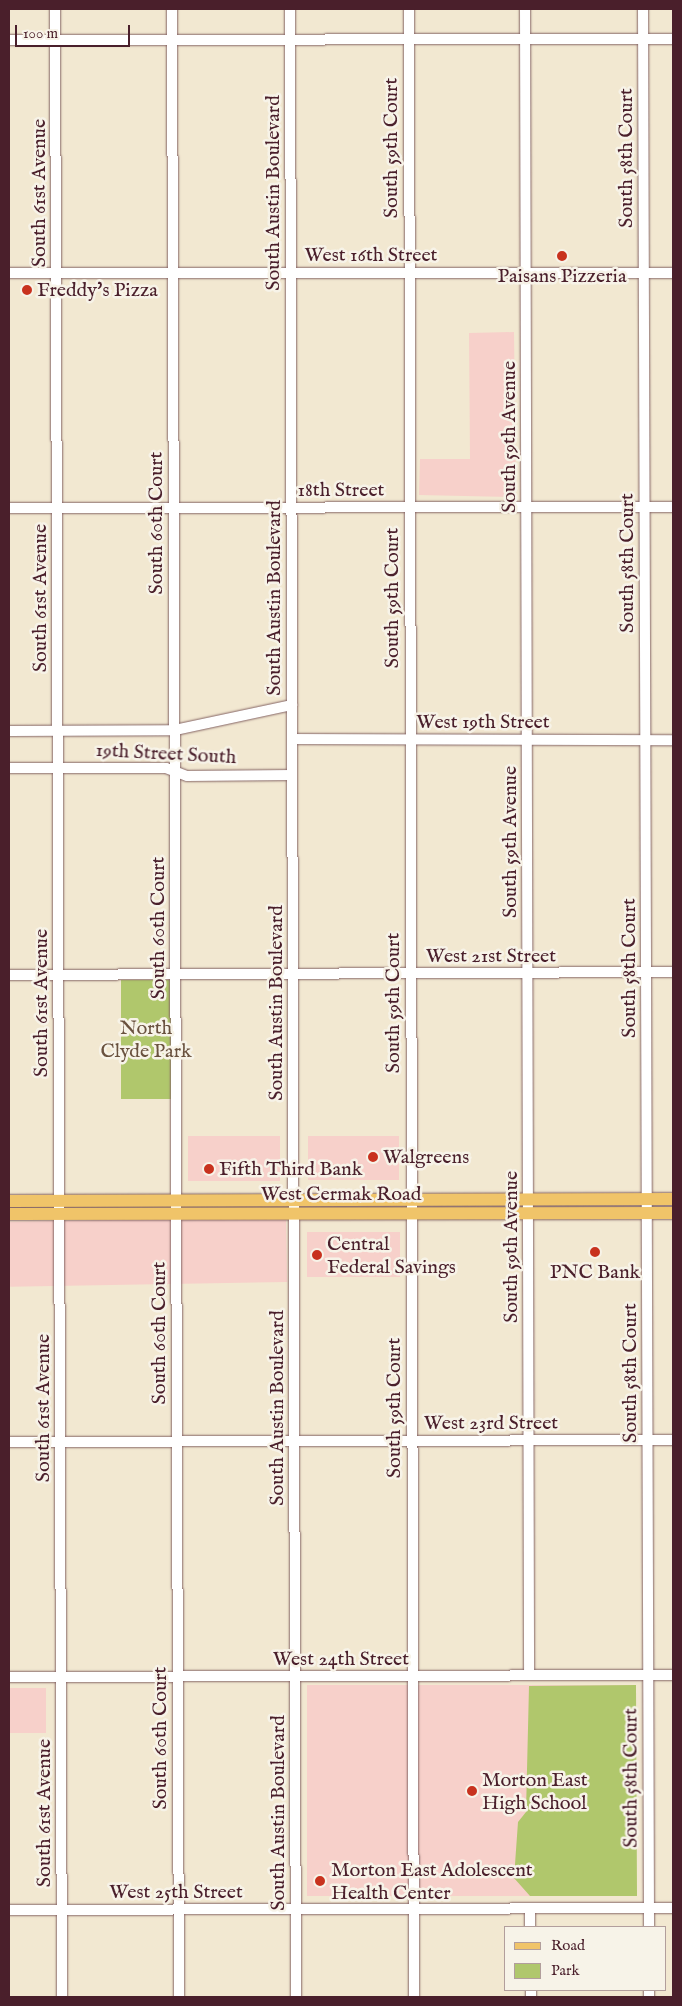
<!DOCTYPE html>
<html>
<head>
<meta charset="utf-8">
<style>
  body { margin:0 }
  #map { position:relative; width:682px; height:2006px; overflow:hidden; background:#f2e8d1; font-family:"IM FELL English",serif }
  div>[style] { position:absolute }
  .built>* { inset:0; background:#f7d0ca; transform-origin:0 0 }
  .green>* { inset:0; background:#b0c76c; transform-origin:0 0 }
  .roads { filter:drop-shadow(0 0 1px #856565) drop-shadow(0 0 1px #856565) }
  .minor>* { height:10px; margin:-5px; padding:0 5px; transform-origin:5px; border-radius:5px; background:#fff }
  .major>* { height:12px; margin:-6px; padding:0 6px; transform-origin:6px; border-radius:6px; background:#f0c469 }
  .dots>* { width:14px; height:14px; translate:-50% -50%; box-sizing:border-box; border:2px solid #f7f3e8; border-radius:50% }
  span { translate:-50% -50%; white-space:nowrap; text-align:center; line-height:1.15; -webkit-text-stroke:5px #f7f3e8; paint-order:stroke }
  .street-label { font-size:20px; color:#4a1f2b }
  .poi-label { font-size:20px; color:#4a1f2b }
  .left { translate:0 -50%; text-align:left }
  .park-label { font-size:20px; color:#69513e }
  .frame { position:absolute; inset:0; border:10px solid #4a1f2b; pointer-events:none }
  .legend { position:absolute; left:504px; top:1926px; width:162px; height:65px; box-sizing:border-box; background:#f7f3e8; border:1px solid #b29e9c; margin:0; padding:6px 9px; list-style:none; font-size:15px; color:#4a1f2b }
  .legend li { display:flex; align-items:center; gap:10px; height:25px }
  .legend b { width:25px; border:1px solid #b29e9c }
  .scale { position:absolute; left:15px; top:25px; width:115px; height:22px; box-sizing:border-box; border:2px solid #4a1f2b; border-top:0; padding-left:6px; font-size:15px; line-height:18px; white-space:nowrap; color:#4a1f2b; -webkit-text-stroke:4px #f7f3e8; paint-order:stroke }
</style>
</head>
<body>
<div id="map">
  <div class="built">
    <i style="clip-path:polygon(514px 332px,516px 497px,419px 495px,420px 459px,470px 459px,469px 333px)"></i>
    <i style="left:188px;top:1136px;width:92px;height:45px"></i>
    <i style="left:308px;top:1136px;width:91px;height:44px"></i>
    <i style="left:286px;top:1217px;width:65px;height:277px;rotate:89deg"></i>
    <i style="left:400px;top:1232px;width:45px;height:93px;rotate:90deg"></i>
    <i style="left:636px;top:1685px;width:211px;height:329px;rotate:90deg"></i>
    <i style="left:9px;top:1688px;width:37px;height:45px"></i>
  </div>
  <div class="green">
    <i style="left:121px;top:980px;width:50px;height:119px"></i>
    <i style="clip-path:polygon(636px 1685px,637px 1896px,530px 1896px,514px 1878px,518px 1822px,526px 1812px,529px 1686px)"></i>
  </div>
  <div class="roads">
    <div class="minor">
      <i style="left:55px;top:9px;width:1988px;rotate:89.8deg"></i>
      <i style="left:172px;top:9px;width:1988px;rotate:89.8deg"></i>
      <i style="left:290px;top:9px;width:1988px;rotate:89.83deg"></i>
      <i style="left:409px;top:9px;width:1988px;rotate:89.86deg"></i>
      <i style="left:525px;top:9px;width:1666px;rotate:89.86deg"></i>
      <i style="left:643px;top:9px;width:1918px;rotate:89.82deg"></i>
      <i style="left:9px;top:40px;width:664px;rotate:-0.09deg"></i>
      <i style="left:9px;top:273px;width:664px"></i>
      <i style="left:9px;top:508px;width:664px;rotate:-0.09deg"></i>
      <i style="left:9px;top:731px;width:166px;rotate:-0.3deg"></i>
      <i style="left:175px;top:730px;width:120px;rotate:-12.1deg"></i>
      <i style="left:292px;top:739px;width:381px;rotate:0.2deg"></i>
      <i style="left:9px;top:768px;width:157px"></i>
      <i style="left:166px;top:768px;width:22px;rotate:21deg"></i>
      <i style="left:187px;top:776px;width:105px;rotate:-0.5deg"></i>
      <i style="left:9px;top:975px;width:664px;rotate:-0.26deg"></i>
      <i style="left:9px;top:1442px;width:664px;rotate:-0.17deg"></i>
      <i style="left:9px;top:1677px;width:664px;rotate:-0.17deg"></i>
      <i style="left:530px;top:1908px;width:19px;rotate:90deg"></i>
      <i style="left:9px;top:1910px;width:664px;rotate:-0.17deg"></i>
      <i style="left:531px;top:1990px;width:7px;rotate:90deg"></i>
      <i style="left:649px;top:1990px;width:7px;rotate:90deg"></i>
    </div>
    <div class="major">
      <i style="left:9px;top:1201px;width:664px;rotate:-0.17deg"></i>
      <i style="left:9px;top:1214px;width:664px;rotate:-0.09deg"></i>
    </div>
  </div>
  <div class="dots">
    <i style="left:562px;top:256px;background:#c8321e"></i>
    <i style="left:27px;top:290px;background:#c8321e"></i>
    <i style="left:373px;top:1157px;background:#c8321e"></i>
    <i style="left:209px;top:1169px;background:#c8321e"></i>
    <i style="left:595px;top:1252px;background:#c8321e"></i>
    <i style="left:317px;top:1255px;background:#c8321e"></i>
    <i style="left:472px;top:1791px;background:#c8321e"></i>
    <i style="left:320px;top:1881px;background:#c8321e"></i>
  </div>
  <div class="street-label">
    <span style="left:391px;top:148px;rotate:-90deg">South 59th Court</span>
    <span style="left:626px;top:158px;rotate:-90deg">South 58th Court</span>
    <span style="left:39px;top:193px;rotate:-90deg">South 61st Avenue</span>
    <span style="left:273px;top:193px;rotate:-90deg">South Austin Boulevard</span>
    <span style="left:371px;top:255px">West 16th Street</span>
    <span style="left:509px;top:437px;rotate:-90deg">South 59th Avenue</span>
    <span style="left:341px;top:490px">18th Street</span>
    <span style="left:156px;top:523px;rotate:-90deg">South 60th Court</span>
    <span style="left:627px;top:563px;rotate:-90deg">South 58th Court</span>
    <span style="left:40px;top:598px;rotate:-90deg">South 61st Avenue</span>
    <span style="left:274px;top:598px;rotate:-90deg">South Austin Boulevard</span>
    <span style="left:392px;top:598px;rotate:-90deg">South 59th Court</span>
    <span style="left:483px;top:722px">West 19th Street</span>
    <span style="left:166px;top:754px;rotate:3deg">19th Street South</span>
    <span style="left:510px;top:842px;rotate:-90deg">South 59th Avenue</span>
    <span style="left:158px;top:928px;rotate:-90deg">South 60th Court</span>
    <span style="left:491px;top:956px">West 21st Street</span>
    <span style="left:629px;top:968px;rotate:-90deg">South 58th Court</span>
    <span style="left:41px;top:1003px;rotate:-90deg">South 61st Avenue</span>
    <span style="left:276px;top:1003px;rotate:-90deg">South Austin Boulevard</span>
    <span style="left:393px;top:1003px;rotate:-90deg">South 59th Court</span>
    <span style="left:341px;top:1194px">West Cermak Road</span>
    <span style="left:511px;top:1247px;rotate:-90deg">South 59th Avenue</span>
    <span style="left:159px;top:1333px;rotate:-90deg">South 60th Court</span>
    <span style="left:630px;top:1373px;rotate:-90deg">South 58th Court</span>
    <span style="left:43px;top:1408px;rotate:-90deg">South 61st Avenue</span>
    <span style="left:277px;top:1408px;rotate:-90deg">South Austin Boulevard</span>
    <span style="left:394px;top:1408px;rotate:-90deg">South 59th Court</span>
    <span style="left:491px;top:1423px">West 23rd Street</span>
    <span style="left:341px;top:1659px">West 24th Street</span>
    <span style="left:160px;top:1738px;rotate:-90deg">South 60th Court</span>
    <span style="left:631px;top:1778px;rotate:-90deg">South 58th Court</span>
    <span style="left:44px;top:1813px;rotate:-90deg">South 61st Avenue</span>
    <span style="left:278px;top:1813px;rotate:-90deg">South Austin Boulevard</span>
    <span style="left:176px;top:1892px">West 25th Street</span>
  </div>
  <div class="poi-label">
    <span style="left:562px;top:276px">Paisans Pizzeria</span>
    <span class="left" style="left:37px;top:290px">Freddy's Pizza</span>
    <span class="left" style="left:383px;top:1157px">Walgreens</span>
    <span class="left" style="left:219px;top:1169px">Fifth Third Bank</span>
    <span class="left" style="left:327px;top:1256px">Central<br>Federal Savings</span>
    <span style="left:595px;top:1272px">PNC Bank</span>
    <span class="left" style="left:482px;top:1792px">Morton East<br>High School</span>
    <span class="left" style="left:331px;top:1882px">Morton East Adolescent<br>Health Center</span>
  </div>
  <div class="park-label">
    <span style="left:146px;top:1040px">North<br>Clyde Park</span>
  </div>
  <div class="frame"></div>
  <ul class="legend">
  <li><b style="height:6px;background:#f0c469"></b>Road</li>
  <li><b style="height:14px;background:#b0c76c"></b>Park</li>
  </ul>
  <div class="scale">100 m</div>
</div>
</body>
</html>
